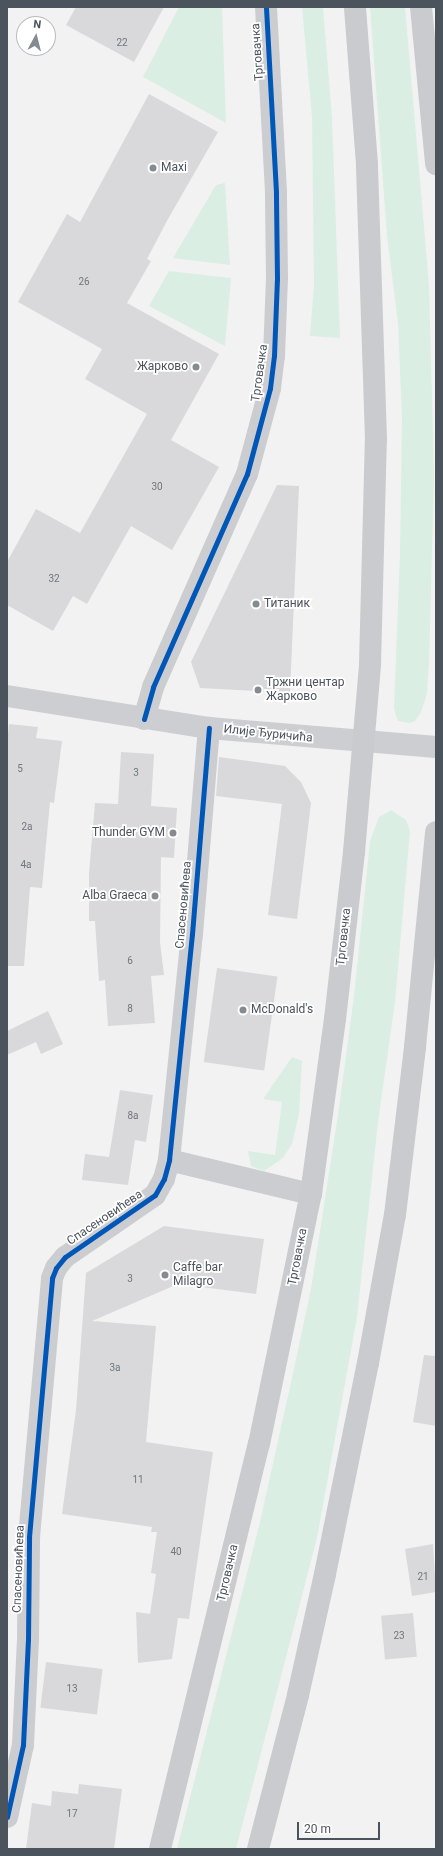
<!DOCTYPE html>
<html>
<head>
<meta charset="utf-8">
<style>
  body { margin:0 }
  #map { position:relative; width:443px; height:1856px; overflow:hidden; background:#f3f2f2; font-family:Roboto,sans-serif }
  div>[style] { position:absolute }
  .green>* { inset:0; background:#daeee4 }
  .building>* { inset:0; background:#d9d9db; transform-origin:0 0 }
  .street>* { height:22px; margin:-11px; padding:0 11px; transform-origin:11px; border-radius:11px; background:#cccdd0 }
  .secondary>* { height:22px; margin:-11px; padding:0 11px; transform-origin:11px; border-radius:11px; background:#cdced1 }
  .primary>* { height:22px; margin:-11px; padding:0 11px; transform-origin:11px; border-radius:11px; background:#c9cbce }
  .cycleway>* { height:5px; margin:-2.5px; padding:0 2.5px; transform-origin:2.5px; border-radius:2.5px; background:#0057b8 }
  .dots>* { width:11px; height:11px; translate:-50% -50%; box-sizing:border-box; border:2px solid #fff; border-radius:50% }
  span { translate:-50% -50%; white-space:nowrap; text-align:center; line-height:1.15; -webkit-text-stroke:3.5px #fff; paint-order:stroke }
  .number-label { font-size:10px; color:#70767e }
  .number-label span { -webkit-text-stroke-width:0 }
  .street-label { font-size:12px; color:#4b535d }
  .poi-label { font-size:12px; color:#4b535d }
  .left { translate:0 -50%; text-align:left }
  .right { translate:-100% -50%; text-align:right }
  .frame { position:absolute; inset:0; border:8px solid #4b535d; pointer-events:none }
  .north { position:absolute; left:16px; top:16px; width:40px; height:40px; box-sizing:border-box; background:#fff; border:1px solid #b7babe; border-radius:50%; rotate:7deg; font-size:11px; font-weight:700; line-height:16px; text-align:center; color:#4b535d }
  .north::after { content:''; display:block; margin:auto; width:14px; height:18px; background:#868b91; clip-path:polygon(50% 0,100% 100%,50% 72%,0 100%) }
  .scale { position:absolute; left:297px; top:1822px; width:83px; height:18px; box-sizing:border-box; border:2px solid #4b535d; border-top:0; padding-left:5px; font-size:12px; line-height:14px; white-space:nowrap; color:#4b535d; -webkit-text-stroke:3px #fff; paint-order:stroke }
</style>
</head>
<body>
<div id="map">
  <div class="green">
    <i style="clip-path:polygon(179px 7px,222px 7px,226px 123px,143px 77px)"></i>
    <i style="clip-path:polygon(302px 7px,323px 7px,332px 118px,340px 338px,310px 336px,314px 284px,312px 117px)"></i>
    <i style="clip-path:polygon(370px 7px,405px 7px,429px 285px,434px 475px,429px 663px,427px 694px,421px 712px,415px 721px,409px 723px,398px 721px,394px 709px,400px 553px,402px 417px,398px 323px,387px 236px)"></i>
    <i style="clip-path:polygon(225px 183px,230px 265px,173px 258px,216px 185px)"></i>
    <i style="clip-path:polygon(169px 271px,231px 278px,225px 346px,149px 306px)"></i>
    <i style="clip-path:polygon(391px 810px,406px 820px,410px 831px,395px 1002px,378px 1122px,357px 1317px,317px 1538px,236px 1849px,177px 1849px,260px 1522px,295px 1364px,311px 1289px,338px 1115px,354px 996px,370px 841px,379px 817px)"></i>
    <i style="clip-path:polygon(292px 1057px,302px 1061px,299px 1114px,292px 1144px,283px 1158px,264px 1171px,251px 1166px,248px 1151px,275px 1155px,282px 1102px,263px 1099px)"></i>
  </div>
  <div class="building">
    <i style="clip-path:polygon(76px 7px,164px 7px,134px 62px,66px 25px)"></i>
    <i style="clip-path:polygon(149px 94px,218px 132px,168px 219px,147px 259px,151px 261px,127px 303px,219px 354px,171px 440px,219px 467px,172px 550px,131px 526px,87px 604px,73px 596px,53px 631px,7px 605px,7px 562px,36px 509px,80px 533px,147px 414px,85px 379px,102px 349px,18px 302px,67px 214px,80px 222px)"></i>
    <i style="clip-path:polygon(277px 485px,299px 486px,290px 693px,200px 688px,191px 662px)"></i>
    <i style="clip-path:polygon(9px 724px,38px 727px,36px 738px,62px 741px,54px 803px,50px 802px,42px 888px,30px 887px,24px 966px,7px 966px,7px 743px)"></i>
    <i style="clip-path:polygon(121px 752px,154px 754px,151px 806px,177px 808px,174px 858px,161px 857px,160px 942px,164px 975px,151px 976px,155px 1023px,108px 1026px,105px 980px,99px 981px,95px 921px,89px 921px,89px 873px,95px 803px,118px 804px)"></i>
    <i style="clip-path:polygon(219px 757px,285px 766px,301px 782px,311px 803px,297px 919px,268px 915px,282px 804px,216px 796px)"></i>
    <i style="left:217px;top:968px;width:61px;height:95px;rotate:8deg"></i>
    <i style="clip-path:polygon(48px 1011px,63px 1044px,41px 1054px,36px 1042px,7px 1055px,7px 1031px)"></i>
    <i style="clip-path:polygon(120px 1090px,153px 1095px,146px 1142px,135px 1140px,128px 1185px,82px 1180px,85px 1154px,109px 1157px)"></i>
    <i style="clip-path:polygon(164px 1226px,264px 1239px,256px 1294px,178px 1284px,92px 1321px,156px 1326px,146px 1442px,213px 1452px,189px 1619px,178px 1618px,172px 1659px,138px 1663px,136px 1612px,150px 1614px,156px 1574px,151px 1573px,157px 1532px,151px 1532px,152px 1527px,62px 1514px,76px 1410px,86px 1273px)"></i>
    <i style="clip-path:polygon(424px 1355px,436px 1356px,436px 1426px,413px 1422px)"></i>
    <i style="clip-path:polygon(433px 1544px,436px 1592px,412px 1596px,405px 1549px)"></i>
    <i style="left:413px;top:1613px;width:44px;height:32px;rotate:85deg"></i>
    <i style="left:46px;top:1662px;width:57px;height:46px;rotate:7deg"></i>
    <i style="clip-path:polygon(79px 1784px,122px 1789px,114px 1849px,26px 1849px,32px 1803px,51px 1806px,52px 1791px,78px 1794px)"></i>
  </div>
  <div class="street">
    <i style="left:144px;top:719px;width:33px;rotate:-74deg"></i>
    <i style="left:153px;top:687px;width:233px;rotate:-66.2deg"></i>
    <i style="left:247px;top:474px;width:89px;rotate:-75deg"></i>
    <i style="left:270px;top:388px;width:32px;rotate:-83deg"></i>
    <i style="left:274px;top:356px;width:77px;rotate:-87.8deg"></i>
    <i style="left:277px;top:279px;width:87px;rotate:-90.7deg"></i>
    <i style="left:276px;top:192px;width:185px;rotate:-93.1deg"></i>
    <i style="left:169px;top:1160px;width:146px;rotate:13.5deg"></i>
    <i style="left:7px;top:1817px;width:74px;rotate:-77.5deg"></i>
    <i style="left:23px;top:1745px;width:105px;rotate:-87.3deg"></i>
    <i style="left:28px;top:1640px;width:103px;rotate:-89.4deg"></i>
    <i style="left:29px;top:1537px;width:260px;rotate:-84.9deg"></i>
    <i style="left:52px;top:1278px;width:11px;rotate:-68deg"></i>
    <i style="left:56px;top:1268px;width:14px;rotate:-51deg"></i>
    <i style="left:65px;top:1257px;width:109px;rotate:-34.6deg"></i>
    <i style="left:155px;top:1195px;width:18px;rotate:-61deg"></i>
    <i style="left:164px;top:1179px;width:20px;rotate:-75deg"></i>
    <i style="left:169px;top:1160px;width:227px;rotate:-84.2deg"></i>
    <i style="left:192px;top:934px;width:207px;rotate:-85.3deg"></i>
  </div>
  <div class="secondary">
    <i style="left:7px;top:696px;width:205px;rotate:9deg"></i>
    <i style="left:209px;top:728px;width:228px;rotate:4.8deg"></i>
  </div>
  <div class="primary">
    <i style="left:421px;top:7px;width:158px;rotate:84.5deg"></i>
    <i style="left:160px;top:1849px;width:417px;rotate:-76.3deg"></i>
    <i style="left:259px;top:1444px;width:255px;rotate:-78.3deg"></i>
    <i style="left:311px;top:1194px;width:177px;rotate:-82.2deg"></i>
    <i style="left:335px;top:1019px;width:168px;rotate:-83.5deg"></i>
    <i style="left:354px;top:852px;width:189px;rotate:-85.1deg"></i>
    <i style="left:370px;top:664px;width:225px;rotate:-88.5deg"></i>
    <i style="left:376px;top:439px;width:275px;rotate:-91.9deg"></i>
    <i style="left:367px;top:164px;width:157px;rotate:-94.4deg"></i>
    <i style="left:258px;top:1849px;width:159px;rotate:-75.4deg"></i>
    <i style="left:298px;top:1695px;width:124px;rotate:-77.4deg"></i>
    <i style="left:325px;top:1574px;width:215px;rotate:-78.5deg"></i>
    <i style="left:368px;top:1363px;width:150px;rotate:-79.7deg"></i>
    <i style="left:395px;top:1215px;width:169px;rotate:-83.2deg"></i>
    <i style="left:415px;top:1047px;width:216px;rotate:-84.4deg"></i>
  </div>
  <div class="cycleway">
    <i style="left:144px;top:719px;width:33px;rotate:-74deg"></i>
    <i style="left:153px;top:687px;width:233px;rotate:-66.2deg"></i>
    <i style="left:247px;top:474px;width:89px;rotate:-75deg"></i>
    <i style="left:270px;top:388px;width:32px;rotate:-83deg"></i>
    <i style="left:274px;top:356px;width:77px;rotate:-87.8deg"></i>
    <i style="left:277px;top:279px;width:87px;rotate:-90.7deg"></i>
    <i style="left:276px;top:192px;width:185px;rotate:-93.1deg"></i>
    <i style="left:7px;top:1817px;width:74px;rotate:-77.5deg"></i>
    <i style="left:23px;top:1745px;width:105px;rotate:-87.3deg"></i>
    <i style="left:28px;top:1640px;width:103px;rotate:-89.4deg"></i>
    <i style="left:29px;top:1537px;width:260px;rotate:-84.9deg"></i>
    <i style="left:52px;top:1278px;width:11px;rotate:-68deg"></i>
    <i style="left:56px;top:1268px;width:14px;rotate:-51deg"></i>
    <i style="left:65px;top:1257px;width:109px;rotate:-34.6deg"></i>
    <i style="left:155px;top:1195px;width:18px;rotate:-61deg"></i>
    <i style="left:164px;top:1179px;width:20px;rotate:-75deg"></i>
    <i style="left:169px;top:1160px;width:227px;rotate:-84.2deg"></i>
    <i style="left:192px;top:934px;width:207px;rotate:-85.3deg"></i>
  </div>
  <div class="dots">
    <i style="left:153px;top:168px;background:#868b91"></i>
    <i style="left:196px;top:367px;background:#868b91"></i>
    <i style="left:256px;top:604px;background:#868b91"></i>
    <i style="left:258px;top:690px;background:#868b91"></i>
    <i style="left:173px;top:833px;background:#868b91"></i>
    <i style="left:155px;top:896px;background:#868b91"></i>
    <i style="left:243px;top:1010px;background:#868b91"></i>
    <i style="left:165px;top:1275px;background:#868b91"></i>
  </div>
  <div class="number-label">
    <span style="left:122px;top:43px">22</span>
    <span style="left:84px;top:282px">26</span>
    <span style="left:157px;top:487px">30</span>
    <span style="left:54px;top:579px">32</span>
    <span style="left:20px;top:769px">5</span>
    <span style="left:136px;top:773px">3</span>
    <span style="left:27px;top:827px">2a</span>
    <span style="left:26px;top:865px">4a</span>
    <span style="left:130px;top:961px">6</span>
    <span style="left:130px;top:1009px">8</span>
    <span style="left:133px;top:1116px">8a</span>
    <span style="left:130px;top:1279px">3</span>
    <span style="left:115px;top:1368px">3a</span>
    <span style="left:138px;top:1480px">11</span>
    <span style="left:176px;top:1552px">40</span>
    <span style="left:423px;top:1577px">21</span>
    <span style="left:399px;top:1636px">23</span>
    <span style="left:72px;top:1689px">13</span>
    <span style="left:72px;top:1814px">17</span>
  </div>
  <div class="street-label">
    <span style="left:258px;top:52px;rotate:-94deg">Трговачка</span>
    <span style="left:260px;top:373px;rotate:-82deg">Трговачка</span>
    <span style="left:268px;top:734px;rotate:6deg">Илије Ђуричића</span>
    <span style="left:184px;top:905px;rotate:-85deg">Спасеновићева</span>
    <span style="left:344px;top:937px;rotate:-84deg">Трговачка</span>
    <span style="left:105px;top:1218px;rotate:-34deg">Спасеновићева</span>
    <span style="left:298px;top:1257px;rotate:-79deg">Трговачка</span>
    <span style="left:19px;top:1569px;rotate:-88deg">Спасеновићева</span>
    <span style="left:228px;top:1573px;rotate:-77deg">Трговачка</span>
  </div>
  <div class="poi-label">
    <span class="left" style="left:161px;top:168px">Maxi</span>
    <span class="right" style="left:188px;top:367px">Жарково</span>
    <span class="left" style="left:264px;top:604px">Титаник</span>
    <span class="left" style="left:266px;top:690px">Тржни центар<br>Жарково</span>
    <span class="right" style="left:165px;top:833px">Thunder GYM</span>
    <span class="right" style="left:147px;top:896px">Alba Graeca</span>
    <span class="left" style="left:251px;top:1010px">McDonald's</span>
    <span class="left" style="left:173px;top:1275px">Caffe bar<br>Milagro</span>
  </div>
  <div class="frame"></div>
  <div class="north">N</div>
  <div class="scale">20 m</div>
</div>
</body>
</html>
